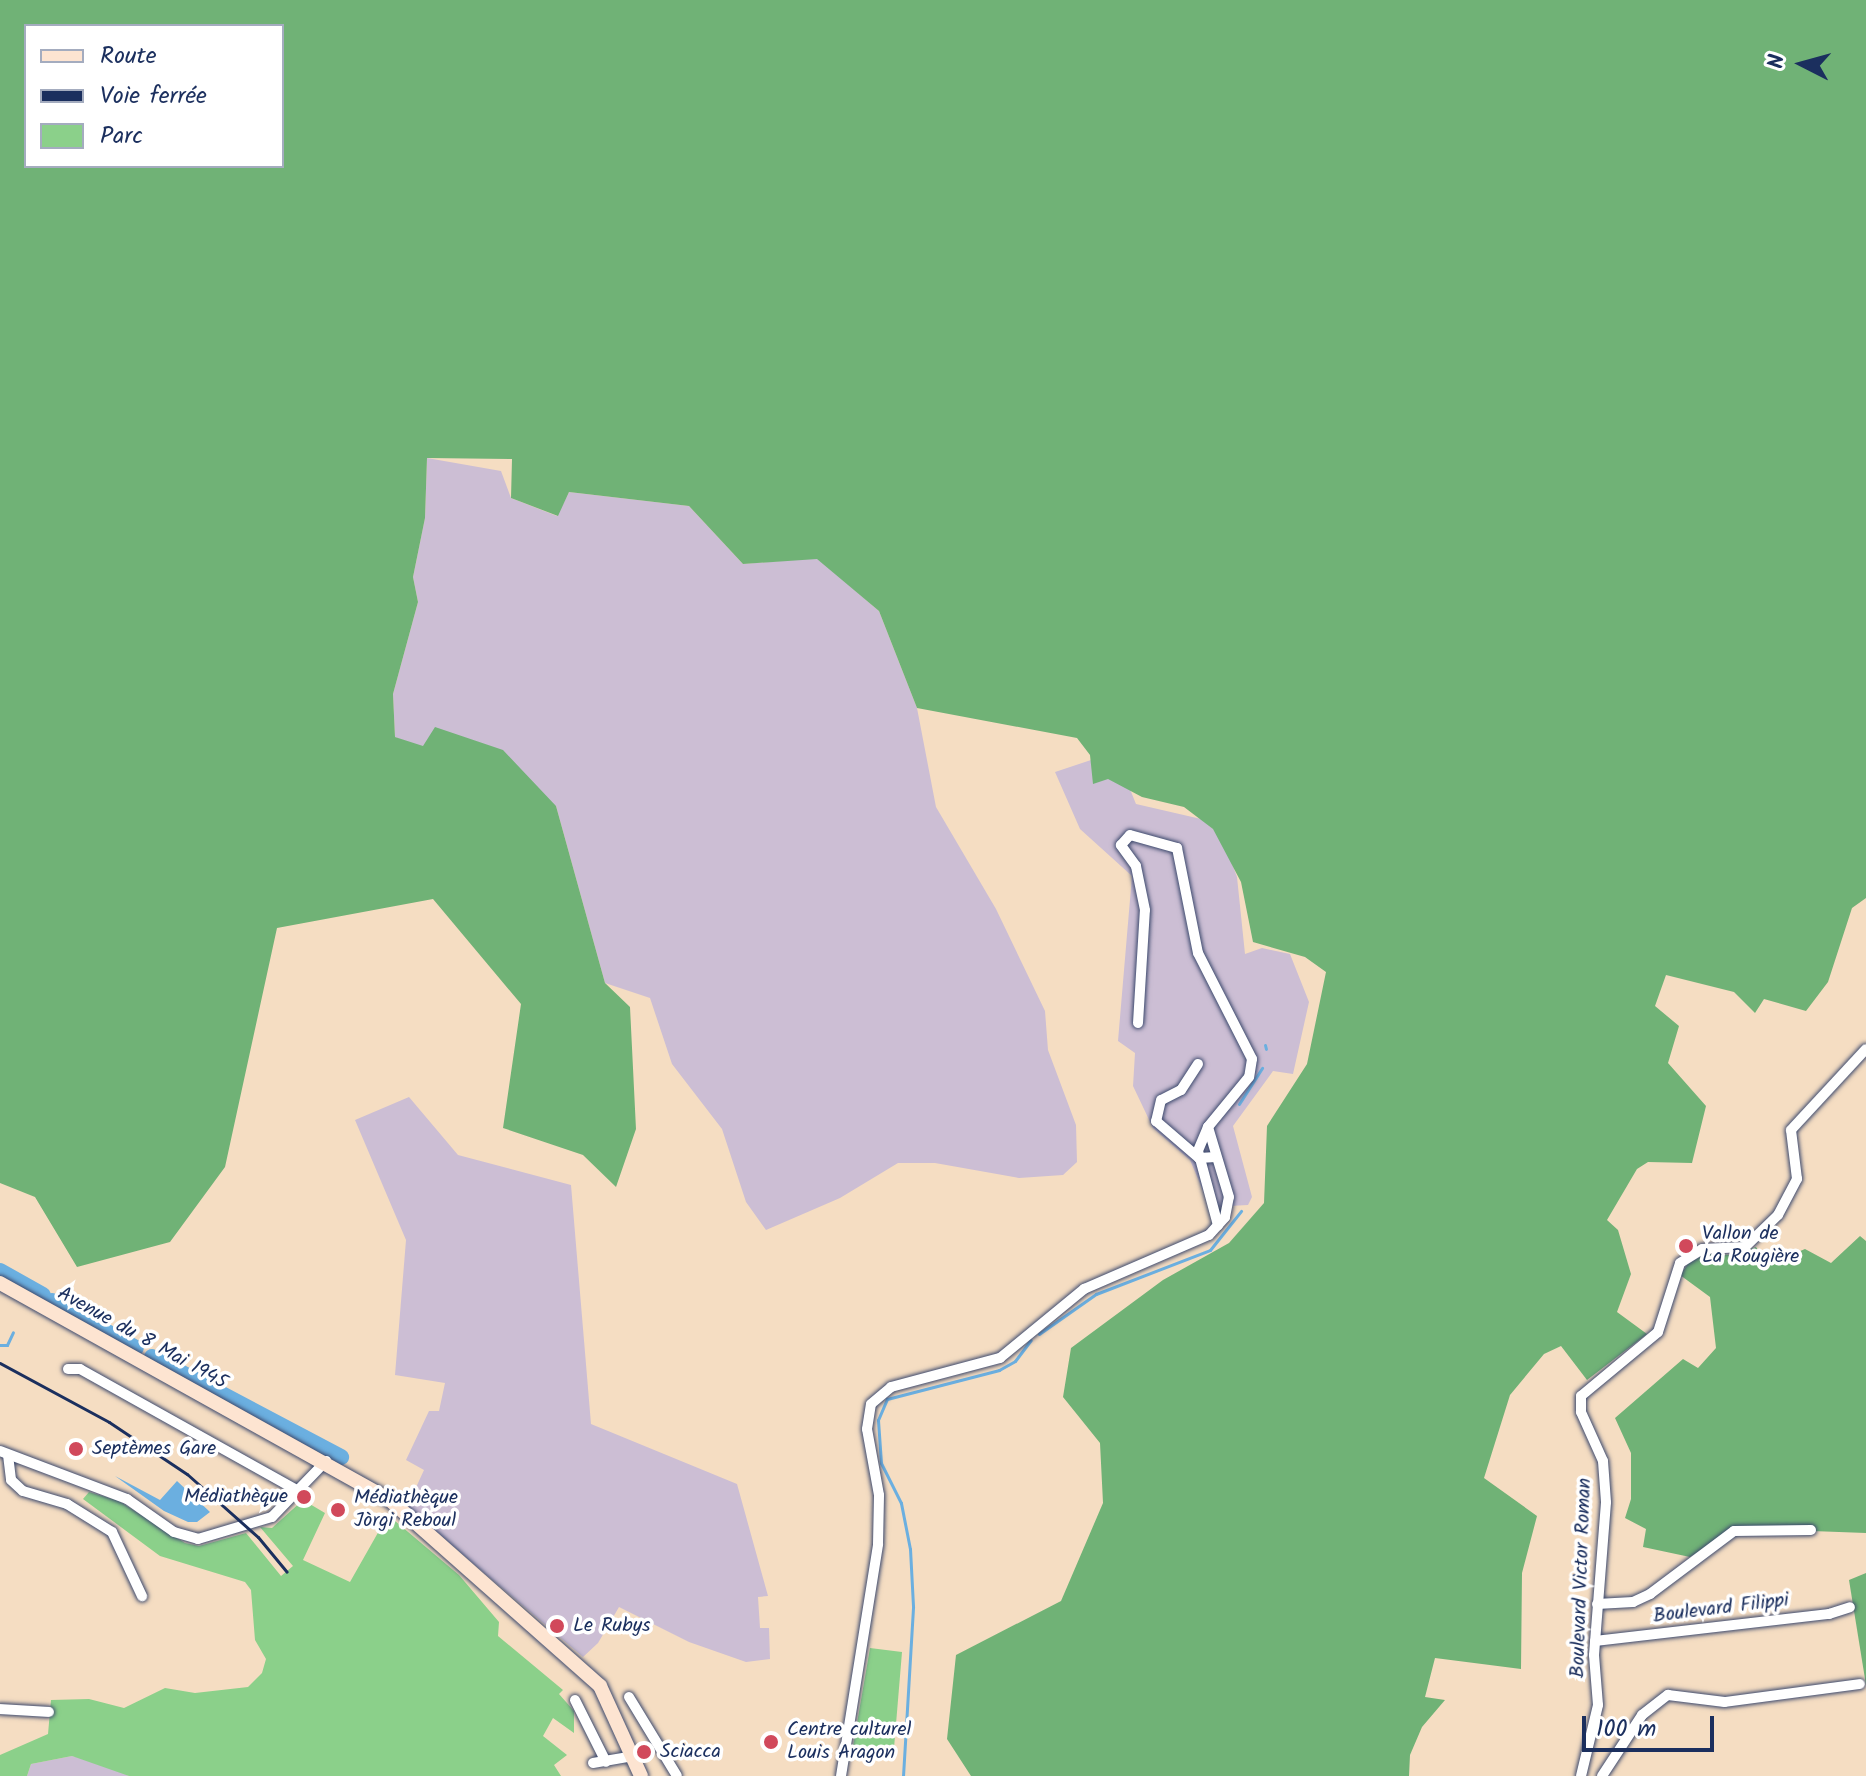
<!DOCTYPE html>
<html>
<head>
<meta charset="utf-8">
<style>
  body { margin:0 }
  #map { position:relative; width:1866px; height:1776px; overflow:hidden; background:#f5ddc2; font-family:Kalam,sans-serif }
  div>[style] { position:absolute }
  .industrial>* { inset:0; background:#ccbed4 }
  .green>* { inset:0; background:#8bd08a }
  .forest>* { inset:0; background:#70b276 }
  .water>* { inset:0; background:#6bafe0 }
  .stream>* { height:3px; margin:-1.5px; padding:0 1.5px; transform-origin:1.5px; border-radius:1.5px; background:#6bafe0 }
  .river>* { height:16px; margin:-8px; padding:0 8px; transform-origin:8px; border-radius:8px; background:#6bafe0 }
  .roads { filter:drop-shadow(0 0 2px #3c496d) drop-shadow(0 0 2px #3c496d) }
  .minor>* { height:10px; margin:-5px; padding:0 5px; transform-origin:5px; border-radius:5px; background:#fff }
  .secondary>* { height:14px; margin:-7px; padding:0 7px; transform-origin:7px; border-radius:7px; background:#fde4d1 }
  .rail>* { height:3px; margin:-1.5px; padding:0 1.5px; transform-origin:1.5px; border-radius:1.5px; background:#1b2f5e }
  .dots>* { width:22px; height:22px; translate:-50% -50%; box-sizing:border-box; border:4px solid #fff; border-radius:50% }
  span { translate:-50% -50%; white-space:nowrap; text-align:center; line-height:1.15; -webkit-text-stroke:7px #fff; paint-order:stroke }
  .poi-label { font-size:20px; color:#1b2f5e }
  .left { translate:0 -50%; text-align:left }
  .right { translate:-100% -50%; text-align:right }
  .street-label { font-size:20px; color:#1b2f5e }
  .legend { position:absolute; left:24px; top:24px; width:260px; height:144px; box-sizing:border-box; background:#fff; border:2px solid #a4acbf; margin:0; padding:10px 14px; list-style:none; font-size:24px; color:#1b2f5e }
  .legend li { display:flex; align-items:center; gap:16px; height:40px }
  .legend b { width:40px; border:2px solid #a4acbf }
  .north { position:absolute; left:1762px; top:24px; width:80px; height:80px; -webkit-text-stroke:6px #fff; paint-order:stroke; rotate:276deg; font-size:22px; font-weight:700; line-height:32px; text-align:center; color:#1b2f5e }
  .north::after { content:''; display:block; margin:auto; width:28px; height:36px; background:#1b2f5e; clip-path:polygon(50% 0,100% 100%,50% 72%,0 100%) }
  .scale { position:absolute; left:1582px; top:1716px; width:132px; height:36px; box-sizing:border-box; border:4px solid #1b2f5e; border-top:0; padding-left:10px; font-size:24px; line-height:28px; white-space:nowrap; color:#1b2f5e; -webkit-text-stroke:6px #fff; paint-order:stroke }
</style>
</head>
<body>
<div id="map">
  <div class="industrial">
    <i style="clip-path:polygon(427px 458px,501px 471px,511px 498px,557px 516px,569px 492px,689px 506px,743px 564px,817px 558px,879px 611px,917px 708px,936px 807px,996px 909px,1045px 1011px,1048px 1050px,1076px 1125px,1077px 1162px,1063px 1175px,1019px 1178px,935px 1163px,898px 1163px,840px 1198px,766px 1230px,746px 1202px,722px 1129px,672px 1064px,650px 998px,605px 983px,556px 806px,395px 737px,393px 694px,418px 602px,413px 577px,425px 518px)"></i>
    <i style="clip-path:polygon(1115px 752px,1136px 804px,1201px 819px,1222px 836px,1237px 877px,1245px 954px,1262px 948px,1290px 954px,1309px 1002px,1293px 1074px,1273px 1071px,1233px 1126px,1252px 1197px,1248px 1205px,1210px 1207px,1190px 1160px,1153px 1128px,1133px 1086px,1135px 1053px,1118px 1041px,1132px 876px,1080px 829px,1055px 772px)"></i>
    <i style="clip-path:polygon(409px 1097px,458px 1155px,571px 1185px,591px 1424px,737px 1484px,768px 1596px,758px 1597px,760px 1628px,769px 1628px,770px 1659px,746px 1662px,689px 1642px,619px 1607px,598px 1643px,583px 1657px,407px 1507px,424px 1470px,406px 1460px,429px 1411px,439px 1411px,445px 1383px,395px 1375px,406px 1240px,355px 1120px)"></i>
    <i style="clip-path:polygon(72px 1756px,102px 1763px,129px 1776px,27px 1776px,31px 1764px)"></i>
  </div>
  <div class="green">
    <i style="clip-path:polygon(89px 1492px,119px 1501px,185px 1543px,199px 1546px,246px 1533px,281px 1576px,293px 1566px,260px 1527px,272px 1528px,303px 1500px,325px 1513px,303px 1560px,350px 1582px,388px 1515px,459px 1575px,499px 1622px,498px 1636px,563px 1690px,559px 1694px,574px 1711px,574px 1733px,553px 1718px,543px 1736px,567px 1755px,554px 1765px,561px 1776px,129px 1776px,72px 1756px,31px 1764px,27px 1776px,0 1776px,0 1755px,48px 1734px,51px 1700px,89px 1699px,124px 1708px,165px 1688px,195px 1693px,248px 1687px,262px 1673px,266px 1659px,255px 1640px,251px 1590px,245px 1582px,160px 1556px,83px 1499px)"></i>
    <i style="clip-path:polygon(870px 1648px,902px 1652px,893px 1760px,851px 1758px)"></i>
  </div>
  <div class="forest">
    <i style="clip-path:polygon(evenodd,0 0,1866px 0,1866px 898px,1852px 908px,1828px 982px,1806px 1011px,1764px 999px,1755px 1013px,1734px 992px,1666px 975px,1655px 1006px,1679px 1026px,1668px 1063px,1706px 1106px,1692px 1163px,1648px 1162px,1637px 1169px,1607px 1220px,1618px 1230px,1631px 1274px,1617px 1312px,1647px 1334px,1587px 1380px,1561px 1346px,1544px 1354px,1510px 1395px,1484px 1478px,1537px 1516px,1522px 1573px,1521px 1669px,1435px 1658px,1425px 1697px,1445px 1700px,1422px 1727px,1410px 1755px,1409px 1776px,971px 1776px,947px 1739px,956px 1655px,1061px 1601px,1103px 1503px,1100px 1443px,1063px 1397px,1071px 1348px,1163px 1280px,1229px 1243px,1264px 1203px,1267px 1126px,1307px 1064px,1326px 972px,1305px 957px,1253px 942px,1241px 882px,1213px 829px,1184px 807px,1142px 797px,1108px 779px,1093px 784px,1090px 755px,1077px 738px,917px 708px,879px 611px,817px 559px,743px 564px,689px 506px,569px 492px,558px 516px,511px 498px,512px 459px,427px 458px,425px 518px,413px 577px,418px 602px,393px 694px,395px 737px,423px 746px,435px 727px,503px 750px,556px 806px,605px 983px,630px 1007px,636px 1129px,616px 1187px,583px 1155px,503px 1128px,521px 1004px,433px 899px,277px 928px,225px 1167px,170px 1242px,77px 1267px,35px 1197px,0 1183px,0 0,282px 26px,282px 166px,26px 166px,26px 26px,282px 26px)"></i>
    <i style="clip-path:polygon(1860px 1236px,1866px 1241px,1866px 1533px,1735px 1528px,1690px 1557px,1643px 1547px,1646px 1529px,1625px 1518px,1631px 1499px,1631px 1453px,1615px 1418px,1683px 1359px,1698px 1368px,1716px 1348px,1710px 1297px,1680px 1275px,1688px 1264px,1705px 1254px,1735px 1255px,1756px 1247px,1767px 1265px,1805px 1249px,1831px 1263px)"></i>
    <i style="clip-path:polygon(1866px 1573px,1866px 1685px,1849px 1580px)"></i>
  </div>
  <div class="water">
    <i style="clip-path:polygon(115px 1476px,160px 1500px,177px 1481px,210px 1512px,197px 1522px,188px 1522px,164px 1511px)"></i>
  </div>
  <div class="stream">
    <i style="left:1265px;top:1045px;width:4px;rotate:76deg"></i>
    <i style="left:1239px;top:1104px;width:43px;rotate:-57.4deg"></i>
    <i style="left:1039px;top:1334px;width:70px;rotate:-35.1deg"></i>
    <i style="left:1096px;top:1294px;width:122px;rotate:-21.1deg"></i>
    <i style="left:1210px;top:1250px;width:50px;rotate:-51.5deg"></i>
    <i style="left:0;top:1345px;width:7px"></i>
    <i style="left:7px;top:1345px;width:14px;rotate:-65deg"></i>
    <i style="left:903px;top:1776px;width:170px;rotate:-86.6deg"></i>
    <i style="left:913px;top:1606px;width:57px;rotate:-93deg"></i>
    <i style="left:910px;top:1549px;width:47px;rotate:-101.1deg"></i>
    <i style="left:901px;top:1503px;width:45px;rotate:-116.6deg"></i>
    <i style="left:881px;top:1463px;width:43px;rotate:-94deg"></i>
    <i style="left:878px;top:1420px;width:23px;rotate:-67deg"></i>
    <i style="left:887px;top:1399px;width:116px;rotate:-14.5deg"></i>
    <i style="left:999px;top:1370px;width:18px;rotate:-29deg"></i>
    <i style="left:1015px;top:1361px;width:26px;rotate:-53deg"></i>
  </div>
  <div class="river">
    <i style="left:0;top:1271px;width:49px;rotate:29.2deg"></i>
    <i style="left:52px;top:1301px;width:51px;rotate:29.1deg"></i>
    <i style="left:100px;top:1328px;width:41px;rotate:29.1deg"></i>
    <i style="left:152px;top:1357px;width:214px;rotate:27.9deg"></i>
  </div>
  <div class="roads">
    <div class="minor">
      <i style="left:1138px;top:1023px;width:113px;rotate:-86.5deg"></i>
      <i style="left:1145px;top:910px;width:45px;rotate:-101.6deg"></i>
      <i style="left:1136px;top:866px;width:26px;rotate:-126deg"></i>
      <i style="left:1121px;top:845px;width:13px;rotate:-48deg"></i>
      <i style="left:1130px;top:835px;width:49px;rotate:15.5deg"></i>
      <i style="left:1177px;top:848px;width:107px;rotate:78.7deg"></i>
      <i style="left:1198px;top:953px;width:119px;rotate:63deg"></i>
      <i style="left:1252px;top:1059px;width:18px;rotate:99deg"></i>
      <i style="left:1249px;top:1077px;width:65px;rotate:129.4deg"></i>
      <i style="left:1208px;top:1127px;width:26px;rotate:113deg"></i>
      <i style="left:1198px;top:1151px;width:77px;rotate:74.9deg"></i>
      <i style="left:1198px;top:1064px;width:31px;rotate:123deg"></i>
      <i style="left:1181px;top:1090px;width:22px;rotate:153deg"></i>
      <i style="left:1161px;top:1100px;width:22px;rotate:103deg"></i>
      <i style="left:1156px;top:1121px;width:57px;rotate:40.7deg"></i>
      <i style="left:1199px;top:1158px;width:17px;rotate:-3deg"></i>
      <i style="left:68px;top:1369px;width:12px"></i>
      <i style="left:80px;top:1369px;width:252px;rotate:29.2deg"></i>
      <i style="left:0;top:1451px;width:136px;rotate:20.7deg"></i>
      <i style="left:127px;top:1499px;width:57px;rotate:35.1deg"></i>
      <i style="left:174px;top:1532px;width:25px;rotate:16deg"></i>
      <i style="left:198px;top:1539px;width:77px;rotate:-16.6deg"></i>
      <i style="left:272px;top:1517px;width:78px;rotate:-46deg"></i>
      <i style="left:8px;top:1455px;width:25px;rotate:83deg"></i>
      <i style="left:11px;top:1480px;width:16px;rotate:43deg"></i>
      <i style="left:23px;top:1491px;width:46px;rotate:16.5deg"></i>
      <i style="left:67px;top:1504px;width:53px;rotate:31.9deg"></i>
      <i style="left:112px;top:1532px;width:71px;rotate:64.9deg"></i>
      <i style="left:1597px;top:1604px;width:36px;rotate:-3deg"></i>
      <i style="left:1633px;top:1602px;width:19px;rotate:-25deg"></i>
      <i style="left:1650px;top:1594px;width:105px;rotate:-36.9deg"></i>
      <i style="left:1734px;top:1531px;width:77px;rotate:-0.7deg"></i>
      <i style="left:1595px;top:1641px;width:236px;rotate:-6.6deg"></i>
      <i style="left:1829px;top:1614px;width:22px;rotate:-18deg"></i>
      <i style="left:629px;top:1697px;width:92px;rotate:58.7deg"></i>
      <i style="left:575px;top:1700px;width:69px;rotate:63.4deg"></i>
      <i style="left:0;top:1709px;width:49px;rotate:3.5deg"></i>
      <i style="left:593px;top:1763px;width:42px;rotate:-9.7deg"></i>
      <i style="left:841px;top:1776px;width:235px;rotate:-80.9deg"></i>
      <i style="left:878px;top:1544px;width:49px;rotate:-88.8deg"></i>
      <i style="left:879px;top:1495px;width:67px;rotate:-100.3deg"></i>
      <i style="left:867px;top:1429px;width:25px;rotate:-81deg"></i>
      <i style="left:871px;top:1404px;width:26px;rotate:-40deg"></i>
      <i style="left:891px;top:1387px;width:113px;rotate:-14.9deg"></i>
      <i style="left:1000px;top:1358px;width:109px;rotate:-39.4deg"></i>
      <i style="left:1084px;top:1289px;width:136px;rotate:-23.4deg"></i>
      <i style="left:1209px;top:1235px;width:24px;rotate:-48deg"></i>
      <i style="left:1225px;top:1217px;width:20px;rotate:-79deg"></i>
      <i style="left:1229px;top:1197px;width:73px;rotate:-106.7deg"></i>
      <i style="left:1581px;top:1776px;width:73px;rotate:-76.5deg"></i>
      <i style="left:1598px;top:1705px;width:50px;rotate:-94.6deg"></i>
      <i style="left:1594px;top:1655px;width:153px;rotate:-85.5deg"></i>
      <i style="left:1606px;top:1502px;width:41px;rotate:-94.2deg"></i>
      <i style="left:1603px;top:1461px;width:54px;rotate:-114.2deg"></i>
      <i style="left:1581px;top:1412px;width:16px;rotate:-90deg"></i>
      <i style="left:1581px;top:1396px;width:100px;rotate:-39.7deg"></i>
      <i style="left:1658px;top:1332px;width:72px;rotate:-72.3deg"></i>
      <i style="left:1680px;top:1263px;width:26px;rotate:-32deg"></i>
      <i style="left:1702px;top:1249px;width:43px;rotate:-2.7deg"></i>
      <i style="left:1745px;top:1247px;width:46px;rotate:-44.1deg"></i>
      <i style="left:1778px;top:1215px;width:41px;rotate:-62.2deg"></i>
      <i style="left:1797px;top:1179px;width:49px;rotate:-97deg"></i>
      <i style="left:1791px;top:1130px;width:110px;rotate:-47.2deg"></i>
      <i style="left:1602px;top:1776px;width:73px;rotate:-56.7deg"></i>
      <i style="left:1642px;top:1715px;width:33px;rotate:-38deg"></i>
      <i style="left:1668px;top:1695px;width:57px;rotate:7deg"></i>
      <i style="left:1725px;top:1702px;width:136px;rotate:-7.6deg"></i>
    </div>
    <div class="secondary">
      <i style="left:0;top:1283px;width:448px;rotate:29.1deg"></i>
      <i style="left:391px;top:1501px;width:279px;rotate:41.5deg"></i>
      <i style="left:600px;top:1686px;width:99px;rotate:65.5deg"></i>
    </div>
  </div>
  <div class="rail">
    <i style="left:0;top:1363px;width:124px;rotate:28.4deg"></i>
    <i style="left:109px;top:1422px;width:94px;rotate:33.7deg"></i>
    <i style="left:187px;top:1474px;width:95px;rotate:41.6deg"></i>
    <i style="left:258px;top:1537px;width:45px;rotate:50.4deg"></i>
  </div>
  <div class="dots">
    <i style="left:1686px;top:1246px;background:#d1495b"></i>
    <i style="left:76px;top:1449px;background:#d1495b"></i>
    <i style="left:304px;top:1497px;background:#d1495b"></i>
    <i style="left:338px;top:1510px;background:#d1495b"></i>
    <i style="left:557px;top:1626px;background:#d1495b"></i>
    <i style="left:771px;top:1742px;background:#d1495b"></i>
    <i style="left:644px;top:1752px;background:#d1495b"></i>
  </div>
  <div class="poi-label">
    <span class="left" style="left:1702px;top:1246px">Vallon de<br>La Rougière</span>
    <span class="left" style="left:92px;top:1449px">Septèmes Gare</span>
    <span class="right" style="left:288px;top:1497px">Médiathèque</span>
    <span class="left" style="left:354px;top:1510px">Médiathèque<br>Jòrgi Reboul</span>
    <span class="left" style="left:573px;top:1626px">Le Rubys</span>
    <span class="left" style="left:787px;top:1742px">Centre culturel<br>Louis Aragon</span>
    <span class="left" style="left:660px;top:1752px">Sciacca</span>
  </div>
  <div class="street-label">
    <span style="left:142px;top:1339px;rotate:29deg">Avenue du 8 Mai 1945</span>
    <span style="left:1582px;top:1578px;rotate:-88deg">Boulevard Victor Roman</span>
    <span style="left:1721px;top:1609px;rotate:-7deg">Boulevard Filippi</span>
  </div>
  <ul class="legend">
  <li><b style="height:10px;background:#fde4d1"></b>Route</li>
  <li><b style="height:10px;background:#1b2f5e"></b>Voie ferrée</li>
  <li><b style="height:22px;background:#8bd08a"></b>Parc</li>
  </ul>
  <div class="north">N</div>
  <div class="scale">100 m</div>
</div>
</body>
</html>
